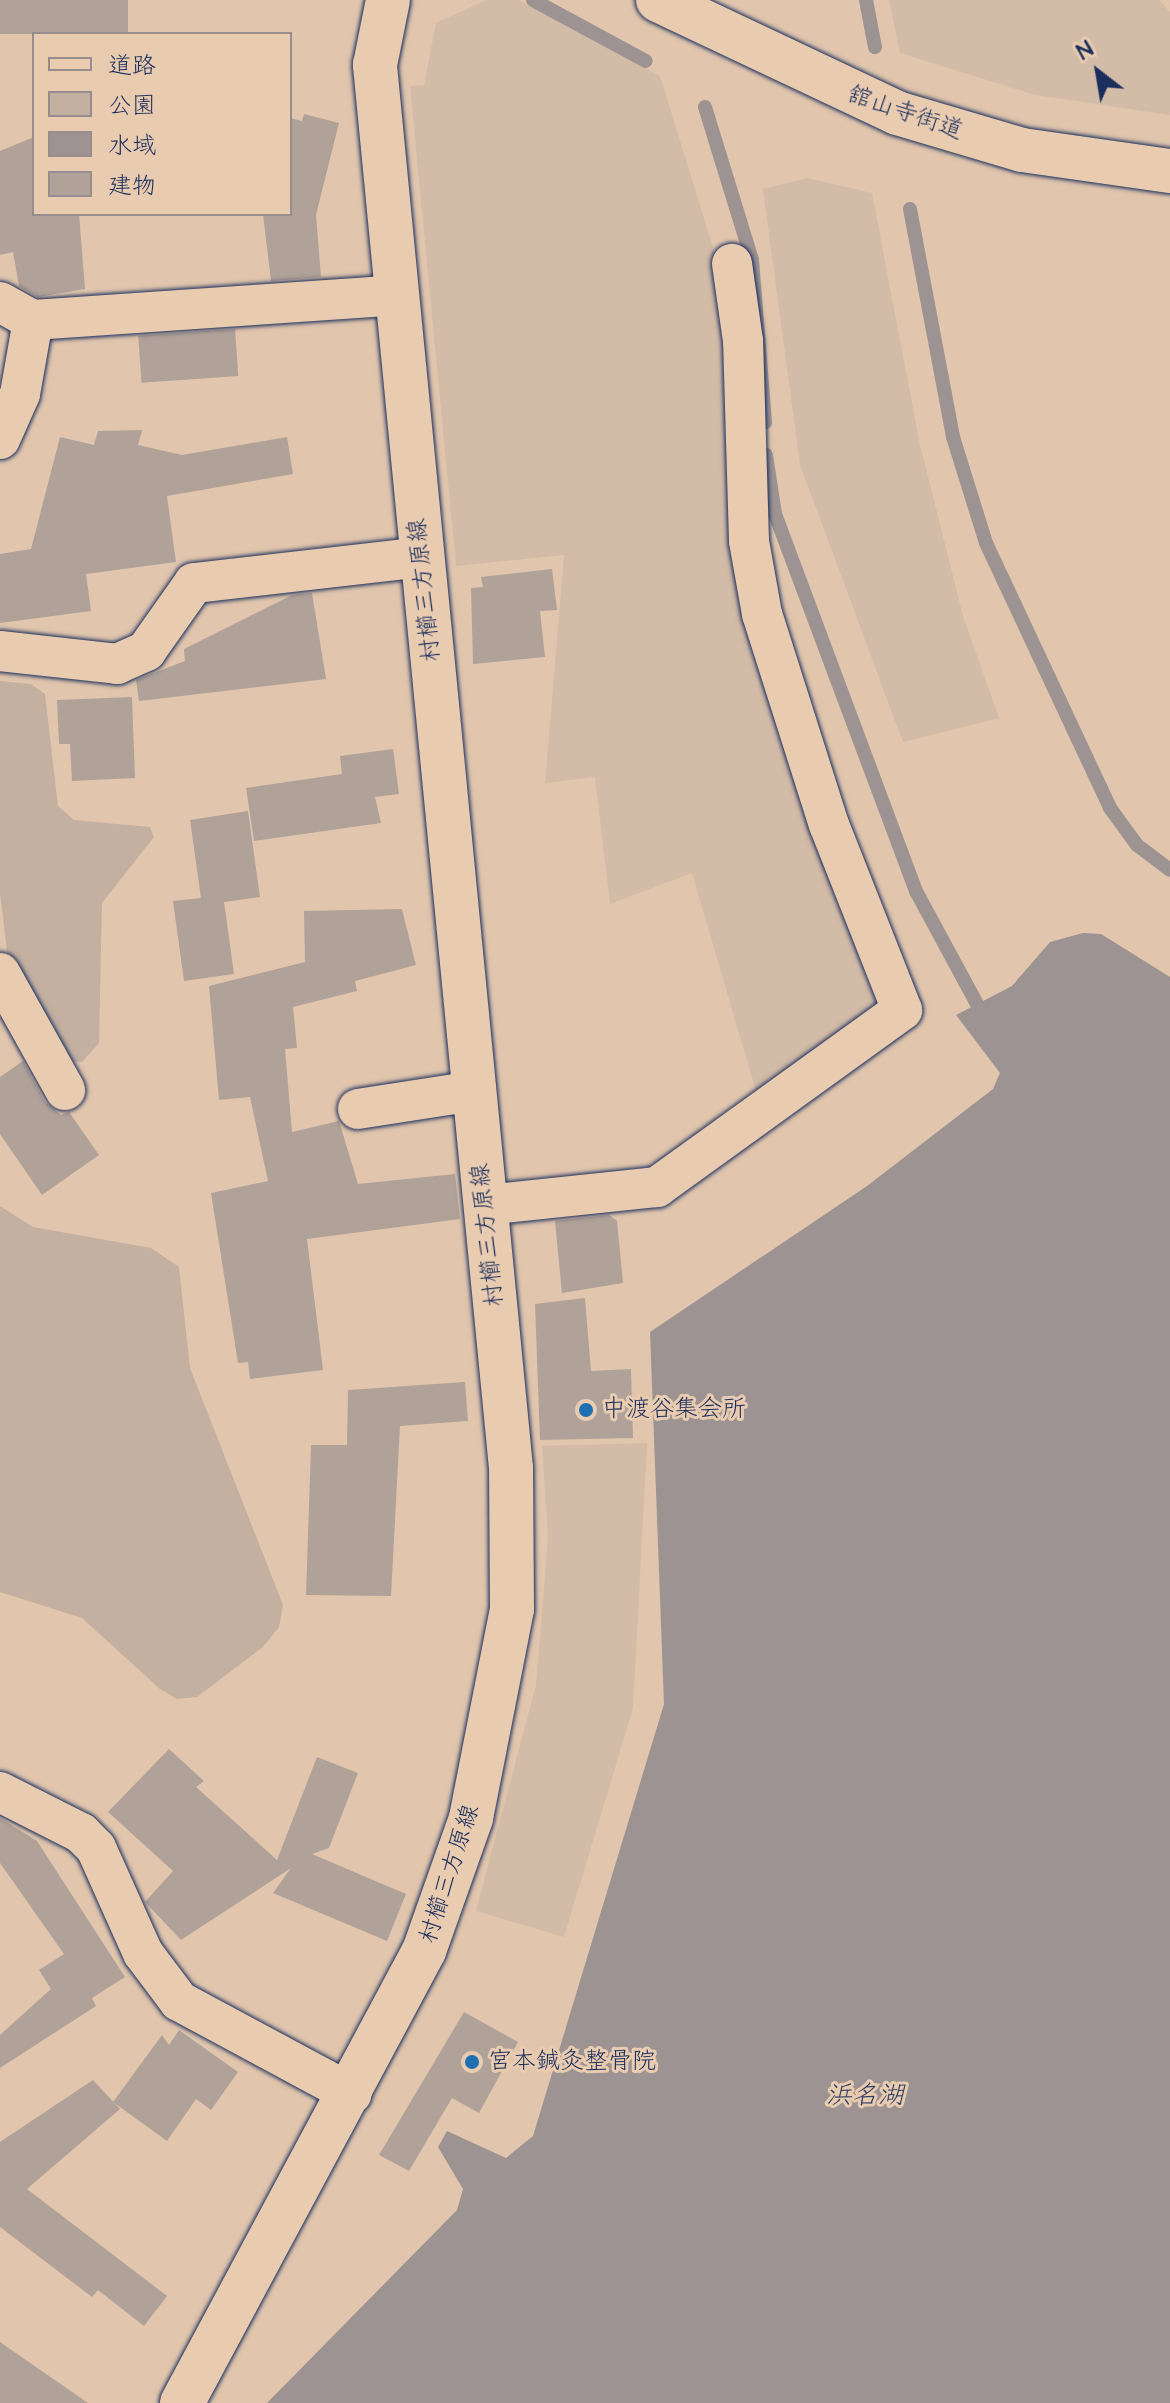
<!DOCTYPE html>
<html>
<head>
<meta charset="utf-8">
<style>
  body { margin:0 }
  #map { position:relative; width:1170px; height:2403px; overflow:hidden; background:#e1c6ad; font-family:"Architects Daughter","Klee One",sans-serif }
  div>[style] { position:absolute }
  .built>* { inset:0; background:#d2bba7 }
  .green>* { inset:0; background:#c3b0a1 }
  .water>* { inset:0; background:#9d9392 }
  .stream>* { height:14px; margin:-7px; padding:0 7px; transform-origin:7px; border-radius:7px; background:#9d9392 }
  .building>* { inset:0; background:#b0a199; transform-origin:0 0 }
  .roads { filter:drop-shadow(0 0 2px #1b2f5e) drop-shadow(0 0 2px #1b2f5e) }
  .street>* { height:40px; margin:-20px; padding:0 20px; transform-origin:20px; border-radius:20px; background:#e9ccb0 }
  .secondary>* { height:44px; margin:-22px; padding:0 22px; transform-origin:22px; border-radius:22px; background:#e9ccb0 }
  .primary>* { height:44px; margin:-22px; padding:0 22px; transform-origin:22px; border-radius:22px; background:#e9ccb0 }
  .dots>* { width:22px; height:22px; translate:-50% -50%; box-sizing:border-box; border:4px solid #e9ccb0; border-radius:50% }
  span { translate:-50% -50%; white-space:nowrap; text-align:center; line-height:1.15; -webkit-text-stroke:6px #e9ccb0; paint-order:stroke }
  .street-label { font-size:24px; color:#1b2f5e }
  .poi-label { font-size:24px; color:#1b2f5e }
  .left { translate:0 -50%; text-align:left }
  .water-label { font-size:26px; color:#2e3e66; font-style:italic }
  .legend { position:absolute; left:32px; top:32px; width:260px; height:184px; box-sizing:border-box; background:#e9ccb0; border:2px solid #978d8f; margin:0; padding:10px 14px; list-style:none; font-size:24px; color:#1b2f5e }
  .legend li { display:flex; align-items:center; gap:16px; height:40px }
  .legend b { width:40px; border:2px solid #978d8f }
  .north { position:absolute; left:1058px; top:32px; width:80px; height:80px; -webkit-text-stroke:6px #e9ccb0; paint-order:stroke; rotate:329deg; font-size:22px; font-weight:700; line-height:32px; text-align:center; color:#1b2f5e }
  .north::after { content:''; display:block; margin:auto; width:28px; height:36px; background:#1b2f5e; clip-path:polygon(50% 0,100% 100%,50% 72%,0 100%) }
</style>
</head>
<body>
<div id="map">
  <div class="built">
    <i style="clip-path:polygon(486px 0,519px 0,660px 76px,719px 267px,734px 504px,881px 993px,875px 1014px,758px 1098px,692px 873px,610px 904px,595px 777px,545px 783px,564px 555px,456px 566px,410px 86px,424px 85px,436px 23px)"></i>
    <i style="clip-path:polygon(889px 0,1159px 0,1170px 12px,1170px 115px,1035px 95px,900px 53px)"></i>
    <i style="clip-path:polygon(807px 178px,872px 193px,920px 445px,963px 616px,999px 718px,903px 742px,800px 465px,763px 189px)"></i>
    <i style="clip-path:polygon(647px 1443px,633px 1708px,564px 1937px,476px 1911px,536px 1685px,548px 1538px,542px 1446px)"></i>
  </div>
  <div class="green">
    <i style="clip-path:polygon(0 681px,31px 684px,45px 694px,58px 806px,74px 820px,150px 827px,154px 837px,102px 903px,99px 1043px,82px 1062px,68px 1061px,8px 959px,0 893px)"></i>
    <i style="clip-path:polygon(0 1206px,33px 1227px,151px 1248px,179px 1267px,190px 1368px,283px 1605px,279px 1627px,263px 1647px,197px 1697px,177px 1699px,160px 1689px,82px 1618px,0 1592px)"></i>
  </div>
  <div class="water">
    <i style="clip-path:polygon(1083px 933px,1101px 934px,1170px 977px,1170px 2403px,267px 2403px,457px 2210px,463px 2189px,438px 2147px,447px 2131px,506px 2158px,533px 2136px,664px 1704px,650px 1332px,867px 1186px,993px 1089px,1000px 1073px,956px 1015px,1012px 986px,1050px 942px)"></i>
  </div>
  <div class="stream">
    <i style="left:533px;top:0;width:128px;rotate:28.4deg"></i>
    <i style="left:866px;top:0;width:48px;rotate:79.2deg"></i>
    <i style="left:705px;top:107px;width:160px;rotate:72.9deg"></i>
    <i style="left:752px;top:260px;width:163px;rotate:85.4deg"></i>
    <i style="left:910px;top:209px;width:232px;rotate:79.3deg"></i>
    <i style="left:953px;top:437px;width:111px;rotate:72.7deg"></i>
    <i style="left:986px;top:543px;width:293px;rotate:64.9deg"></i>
    <i style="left:1110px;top:808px;width:46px;rotate:53.9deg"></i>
    <i style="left:1137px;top:845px;width:41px;rotate:37.1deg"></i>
    <i style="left:766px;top:455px;width:60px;rotate:81.3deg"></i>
    <i style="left:775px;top:514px;width:405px;rotate:69.5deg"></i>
    <i style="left:917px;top:893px;width:126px;rotate:61.6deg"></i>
  </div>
  <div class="building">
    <i style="left:0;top:0;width:128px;height:34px"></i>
    <i style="clip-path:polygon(304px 114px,339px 123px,316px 215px,321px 277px,271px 281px,263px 214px,290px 214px,290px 118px,302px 121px)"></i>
    <i style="clip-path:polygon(34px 137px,34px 214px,79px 214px,85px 289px,38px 297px,19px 286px,13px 252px,0 255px,0 151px)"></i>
    <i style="left:235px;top:329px;width:47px;height:97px;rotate:86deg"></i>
    <i style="clip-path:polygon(142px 430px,138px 445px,182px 455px,287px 437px,293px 474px,167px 496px,176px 562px,86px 574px,91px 611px,0 623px,0 554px,31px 549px,60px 437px,94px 445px,98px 431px)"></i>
    <i style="clip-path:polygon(552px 569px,557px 610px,540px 611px,545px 657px,473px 664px,471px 588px,483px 587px,481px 577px)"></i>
    <i style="clip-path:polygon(312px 593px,326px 679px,139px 701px,136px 680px,185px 661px,184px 649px,292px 595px)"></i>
    <i style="clip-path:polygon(132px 697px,135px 778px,72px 781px,70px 744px,59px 744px,57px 700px)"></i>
    <i style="clip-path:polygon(393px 749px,399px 794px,375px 797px,381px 823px,254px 841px,246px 788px,342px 774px,340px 756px)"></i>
    <i style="clip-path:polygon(248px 811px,260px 897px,224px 902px,234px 974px,184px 981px,173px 901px,201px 898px,190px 820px)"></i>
    <i style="clip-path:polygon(402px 909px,416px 965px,355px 981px,357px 991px,293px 1007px,297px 1048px,285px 1049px,292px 1132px,339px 1121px,358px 1184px,455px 1174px,460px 1219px,307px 1239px,323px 1370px,250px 1379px,248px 1362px,238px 1363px,211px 1193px,268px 1181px,250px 1097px,219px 1100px,209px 986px,305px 962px,304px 911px)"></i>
    <i style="clip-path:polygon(23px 1061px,45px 1102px,61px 1115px,69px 1112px,99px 1155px,42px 1195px,0 1134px,0 1077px)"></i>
    <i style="clip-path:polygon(609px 1215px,617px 1221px,623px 1283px,562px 1293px,555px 1221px)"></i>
    <i style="clip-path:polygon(585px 1298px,591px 1371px,631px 1369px,633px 1438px,540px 1440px,535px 1304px)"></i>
    <i style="clip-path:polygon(465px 1382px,468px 1421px,400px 1426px,391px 1596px,306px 1595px,311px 1445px,347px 1445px,348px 1390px)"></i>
    <i style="clip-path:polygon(169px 1749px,204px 1781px,196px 1787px,277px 1860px,317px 1757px,358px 1773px,329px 1848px,312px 1854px,406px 1894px,387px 1941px,273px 1893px,291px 1868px,181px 1940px,145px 1902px,173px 1871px,108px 1812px)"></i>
    <i style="clip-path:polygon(0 1818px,37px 1841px,125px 1977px,92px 1998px,96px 2006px,0 2068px,0 2035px,51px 1989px,39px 1970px,64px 1954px,0 1863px)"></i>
    <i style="clip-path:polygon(464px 2012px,518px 2042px,479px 2113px,452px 2098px,409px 2171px,379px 2155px)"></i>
    <i style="clip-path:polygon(179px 2030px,238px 2072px,211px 2110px,196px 2099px,167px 2141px,113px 2102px,162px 2035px,169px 2045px)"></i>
    <i style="clip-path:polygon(93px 2080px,120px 2109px,27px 2189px,167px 2296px,144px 2326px,98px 2290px,92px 2297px,0 2227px,0 2142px)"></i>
    <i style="clip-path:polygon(0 2342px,88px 2403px,0 2403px)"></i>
  </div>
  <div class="roads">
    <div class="street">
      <i style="left:0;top:302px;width:38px;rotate:29deg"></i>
      <i style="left:33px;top:320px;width:365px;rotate:-3.9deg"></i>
      <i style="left:0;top:439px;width:49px;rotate:-66deg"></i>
      <i style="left:20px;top:394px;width:75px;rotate:-80deg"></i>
      <i style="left:0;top:651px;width:118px;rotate:6.3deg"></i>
      <i style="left:117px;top:664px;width:32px;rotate:-24deg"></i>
      <i style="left:146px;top:651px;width:83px;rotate:-54.8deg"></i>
      <i style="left:194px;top:583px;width:229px;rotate:-6.5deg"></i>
      <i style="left:0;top:973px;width:134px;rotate:60.9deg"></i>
      <i style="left:358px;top:1109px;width:117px;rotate:-8.8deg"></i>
      <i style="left:485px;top:1205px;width:173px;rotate:-6deg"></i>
      <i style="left:657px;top:1187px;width:302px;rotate:-35.8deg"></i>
      <i style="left:902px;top:1010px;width:199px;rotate:-111.5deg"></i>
      <i style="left:829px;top:825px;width:221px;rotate:-107.6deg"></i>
      <i style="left:762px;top:614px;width:74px;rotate:-100.1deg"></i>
      <i style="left:749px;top:541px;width:200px;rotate:-91.7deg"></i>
      <i style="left:743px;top:341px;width:78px;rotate:-98.1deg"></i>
      <i style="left:0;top:1792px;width:91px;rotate:26.8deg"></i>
      <i style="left:81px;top:1833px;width:21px;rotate:45deg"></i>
      <i style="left:96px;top:1848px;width:115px;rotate:65.9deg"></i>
      <i style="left:143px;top:1953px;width:60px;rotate:53.1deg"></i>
      <i style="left:179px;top:2001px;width:196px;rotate:28.3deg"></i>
    </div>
    <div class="secondary">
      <i style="left:182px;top:2403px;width:513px;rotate:-61.84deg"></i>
      <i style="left:424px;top:1951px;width:141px;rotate:-70.5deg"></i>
      <i style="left:471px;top:1818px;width:213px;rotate:-78.9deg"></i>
      <i style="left:512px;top:1609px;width:141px;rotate:-90.4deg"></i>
      <i style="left:511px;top:1468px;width:1410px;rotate:-95.54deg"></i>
      <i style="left:375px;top:65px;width:66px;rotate:-78.7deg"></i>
    </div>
    <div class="primary">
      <i style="left:658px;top:0;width:264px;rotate:25.3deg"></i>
      <i style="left:897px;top:113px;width:130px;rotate:16.5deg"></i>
      <i style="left:1022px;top:150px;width:149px;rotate:8.1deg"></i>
    </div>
  </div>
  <div class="dots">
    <i style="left:586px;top:1410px;background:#1f6fb2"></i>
    <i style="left:472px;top:2062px;background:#1f6fb2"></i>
  </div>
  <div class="street-label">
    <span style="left:905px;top:113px;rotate:19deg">舘山寺街道</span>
    <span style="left:425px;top:590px;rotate:-96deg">村櫛三方原線</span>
    <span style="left:488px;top:1235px;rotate:-96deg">村櫛三方原線</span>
    <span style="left:450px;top:1874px;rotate:-72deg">村櫛三方原線</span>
  </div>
  <div class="poi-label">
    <span class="left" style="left:602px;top:1410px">中渡谷集会所</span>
    <span class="left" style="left:488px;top:2062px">宮本鍼灸整骨院</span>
  </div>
  <div class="water-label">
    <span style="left:865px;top:2096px">浜名湖</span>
  </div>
  <ul class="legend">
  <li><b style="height:10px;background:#e9ccb0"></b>道路</li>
  <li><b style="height:22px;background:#c3b0a1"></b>公園</li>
  <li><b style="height:22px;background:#9d9392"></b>水域</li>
  <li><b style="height:22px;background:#b0a199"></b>建物</li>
  </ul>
  <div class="north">N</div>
</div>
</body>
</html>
